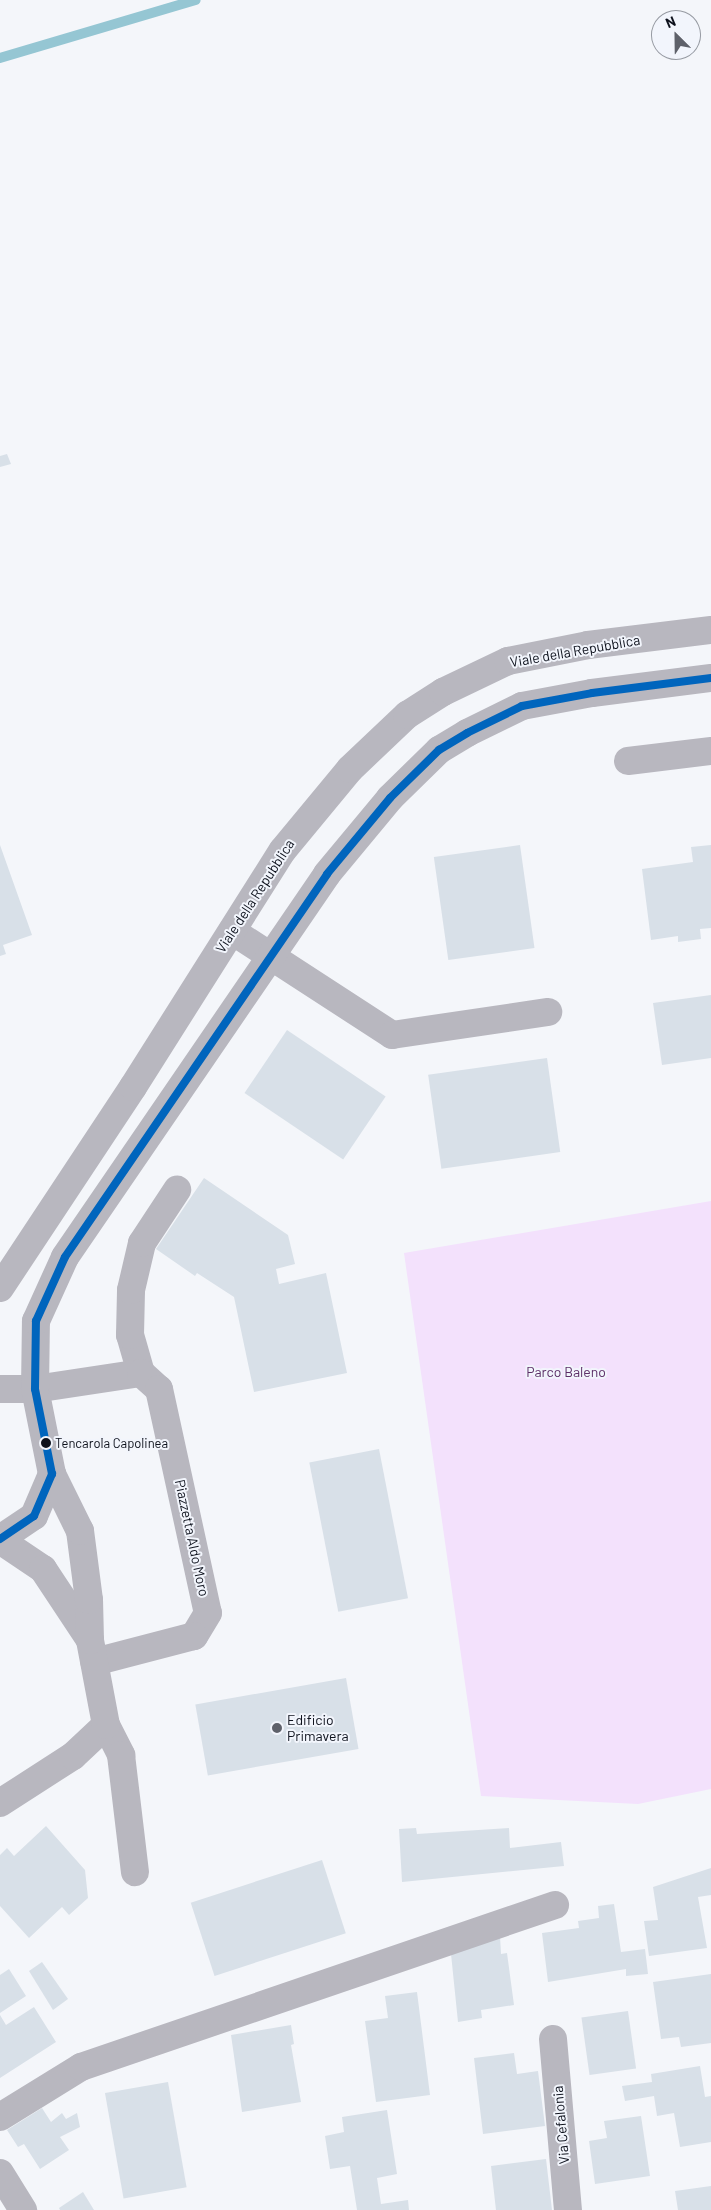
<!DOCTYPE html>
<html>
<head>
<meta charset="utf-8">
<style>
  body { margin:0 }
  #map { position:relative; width:711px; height:2210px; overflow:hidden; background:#f4f6fa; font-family:Barlow,sans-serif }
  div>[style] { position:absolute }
  .green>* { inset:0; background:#f3e1fc }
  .stream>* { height:10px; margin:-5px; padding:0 5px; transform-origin:5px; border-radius:5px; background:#95c6d3 }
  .building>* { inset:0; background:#d8e0e8; transform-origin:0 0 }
  .minor>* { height:28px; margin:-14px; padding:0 14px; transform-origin:14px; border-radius:14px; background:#b8b7bf }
  .bus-1>* { height:8px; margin:-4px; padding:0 4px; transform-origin:4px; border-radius:4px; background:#0065bd }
  .dots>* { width:14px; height:14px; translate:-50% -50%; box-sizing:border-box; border:2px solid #f2f5fc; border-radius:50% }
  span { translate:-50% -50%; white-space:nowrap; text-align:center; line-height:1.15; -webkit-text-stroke:4px #f2f5fc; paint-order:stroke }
  .bus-label { font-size:13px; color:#0d111c }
  .left { translate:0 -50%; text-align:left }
  .street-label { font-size:14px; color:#0d111c }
  .park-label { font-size:14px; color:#5c2f67 }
  .poi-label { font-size:14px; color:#0d111c }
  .north { position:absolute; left:651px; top:10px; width:50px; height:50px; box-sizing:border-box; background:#f2f5fc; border:1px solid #969aa2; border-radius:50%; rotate:337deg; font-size:14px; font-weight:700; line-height:20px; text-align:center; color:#0d111c }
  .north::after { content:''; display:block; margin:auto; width:18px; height:22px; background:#5e616a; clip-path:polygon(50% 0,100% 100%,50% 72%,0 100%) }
</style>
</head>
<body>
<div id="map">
  <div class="green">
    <i style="clip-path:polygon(711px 1201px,711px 1789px,638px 1804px,481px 1796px,404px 1253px)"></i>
  </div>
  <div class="stream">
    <i style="left:0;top:58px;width:204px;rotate:-16.5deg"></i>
  </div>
  <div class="building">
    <i style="clip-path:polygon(7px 454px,11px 464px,0 467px,0 456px)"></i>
    <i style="clip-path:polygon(0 845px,32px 935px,3px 945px,6px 954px,0 956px)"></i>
    <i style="left:520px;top:845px;width:104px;height:87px;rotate:82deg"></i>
    <i style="clip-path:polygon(711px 845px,711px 928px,700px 929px,701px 939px,678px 942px,678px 936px,651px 940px,642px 869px,693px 862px,691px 847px)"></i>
    <i style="clip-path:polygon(711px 995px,711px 1058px,662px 1065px,653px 1003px)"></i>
    <i style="left:287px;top:1030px;width:119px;height:76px;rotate:34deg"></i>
    <i style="left:547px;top:1058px;width:95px;height:120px;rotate:82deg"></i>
    <i style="clip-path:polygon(204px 1178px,288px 1235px,295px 1264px,276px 1269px,279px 1284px,326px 1273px,347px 1373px,254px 1392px,234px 1297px,197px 1273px,195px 1276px,156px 1249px)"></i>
    <i style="left:379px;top:1449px;width:152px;height:71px;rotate:79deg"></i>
    <i style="left:346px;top:1678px;width:72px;height:153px;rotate:80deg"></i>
    <i style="clip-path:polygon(46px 1826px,85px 1870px,88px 1898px,69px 1915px,62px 1907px,29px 1938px,0 1906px,0 1855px,7px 1848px,14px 1856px)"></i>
    <i style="clip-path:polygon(416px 1828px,417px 1834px,509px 1828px,510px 1848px,561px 1842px,564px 1866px,402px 1882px,399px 1829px)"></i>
    <i style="left:322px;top:1860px;width:77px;height:138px;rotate:72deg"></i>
    <i style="clip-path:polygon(711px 1868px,711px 1895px,698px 1897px,707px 1948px,649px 1956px,644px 1921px,658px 1920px,653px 1887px)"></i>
    <i style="clip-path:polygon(614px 1904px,621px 1952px,645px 1949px,648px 1974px,626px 1976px,626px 1969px,548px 1982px,542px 1933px,579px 1928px,578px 1921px,599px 1918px,598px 1906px)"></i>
    <i style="clip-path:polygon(500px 1936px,501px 1954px,507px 1953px,514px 2005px,481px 2010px,482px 2018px,458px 2022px,451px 1954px)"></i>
    <i style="clip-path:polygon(42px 1962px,68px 1999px,53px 2010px,29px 1971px)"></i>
    <i style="clip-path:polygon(9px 1969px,26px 1996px,0 2013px,0 1975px)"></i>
    <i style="clip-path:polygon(711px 1974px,711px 2043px,681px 2047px,679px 2037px,661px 2039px,653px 1982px)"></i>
    <i style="clip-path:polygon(417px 1992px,430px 2095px,376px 2102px,365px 2021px,388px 2018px,385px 1996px)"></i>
    <i style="clip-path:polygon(34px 2007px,56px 2042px,0 2078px,0 2015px,6px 2025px)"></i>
    <i style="left:628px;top:2011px;width:58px;height:47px;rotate:82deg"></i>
    <i style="clip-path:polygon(291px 2025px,294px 2044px,291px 2045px,301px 2102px,242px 2112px,231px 2035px)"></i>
    <i style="clip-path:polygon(514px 2053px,517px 2074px,538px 2071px,545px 2126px,483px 2134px,474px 2058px)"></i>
    <i style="clip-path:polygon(700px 2066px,705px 2097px,711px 2096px,711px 2142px,680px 2147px,674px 2113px,657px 2116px,654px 2096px,625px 2101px,622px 2086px,652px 2082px,651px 2074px)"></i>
    <i style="left:168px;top:2082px;width:107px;height:64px;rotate:80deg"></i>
    <i style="clip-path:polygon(42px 2108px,51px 2122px,62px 2113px,66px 2119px,77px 2113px,80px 2127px,60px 2137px,69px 2150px,40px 2169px,24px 2144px,18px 2147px,7px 2130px)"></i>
    <i style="clip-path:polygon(387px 2110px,397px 2174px,377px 2178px,381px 2204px,408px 2200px,409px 2210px,357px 2210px,350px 2166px,330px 2169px,325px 2136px,344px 2132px,342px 2117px)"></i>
    <i style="clip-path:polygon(641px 2116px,650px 2176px,595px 2184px,589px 2141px,607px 2138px,604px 2121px)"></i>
    <i style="clip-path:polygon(546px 2159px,552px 2210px,496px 2210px,491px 2166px)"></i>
    <i style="clip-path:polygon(711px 2186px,711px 2210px,678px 2210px,675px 2191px)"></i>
    <i style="clip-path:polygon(83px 2192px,94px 2210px,60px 2210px,59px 2208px)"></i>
  </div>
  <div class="minor">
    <i style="left:628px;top:761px;width:84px;rotate:-6.9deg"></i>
    <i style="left:232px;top:931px;width:191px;rotate:33deg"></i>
    <i style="left:392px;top:1035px;width:158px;rotate:-8.4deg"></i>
    <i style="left:0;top:1288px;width:241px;rotate:-56.5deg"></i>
    <i style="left:133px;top:1087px;width:280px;rotate:-57.7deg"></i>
    <i style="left:283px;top:850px;width:105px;rotate:-50.4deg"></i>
    <i style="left:350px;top:769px;width:79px;rotate:-43.5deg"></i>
    <i style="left:407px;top:715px;width:43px;rotate:-32.6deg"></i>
    <i style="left:443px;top:692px;width:72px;rotate:-25.5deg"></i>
    <i style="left:508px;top:661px;width:82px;rotate:-11.3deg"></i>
    <i style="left:588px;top:645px;width:124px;rotate:-7deg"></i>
    <i style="left:141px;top:1373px;width:40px;rotate:-106deg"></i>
    <i style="left:130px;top:1335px;width:45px;rotate:-88.7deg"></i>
    <i style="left:131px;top:1290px;width:48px;rotate:-76.8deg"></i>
    <i style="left:142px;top:1243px;width:64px;rotate:-56.6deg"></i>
    <i style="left:0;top:1389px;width:35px"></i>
    <i style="left:35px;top:1389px;width:107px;rotate:-8.6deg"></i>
    <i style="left:141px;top:1373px;width:24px;rotate:42deg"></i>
    <i style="left:159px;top:1389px;width:229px;rotate:77.7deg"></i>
    <i style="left:208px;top:1613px;width:27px;rotate:121deg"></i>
    <i style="left:194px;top:1636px;width:103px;rotate:165.4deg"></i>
    <i style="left:0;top:1539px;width:41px;rotate:-34.1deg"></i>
    <i style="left:34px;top:1516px;width:46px;rotate:-66.8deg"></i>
    <i style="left:52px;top:1474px;width:87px;rotate:-101.3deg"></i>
    <i style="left:35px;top:1389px;width:68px;rotate:-89.2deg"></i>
    <i style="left:36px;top:1321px;width:70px;rotate:-65.6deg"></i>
    <i style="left:65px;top:1257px;width:464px;rotate:-55.6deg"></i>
    <i style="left:327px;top:874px;width:99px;rotate:-50.3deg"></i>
    <i style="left:390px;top:798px;width:69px;rotate:-44.4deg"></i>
    <i style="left:439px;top:750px;width:33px;rotate:-31deg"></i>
    <i style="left:467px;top:733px;width:61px;rotate:-26.1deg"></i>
    <i style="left:522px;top:706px;width:71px;rotate:-10.5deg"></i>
    <i style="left:592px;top:693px;width:120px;rotate:-7.2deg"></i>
    <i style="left:0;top:1540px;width:52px;rotate:34deg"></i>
    <i style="left:43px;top:1569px;width:85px;rotate:56.5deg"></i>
    <i style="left:106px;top:1725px;width:34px;rotate:63deg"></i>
    <i style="left:121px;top:1755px;width:118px;rotate:83.2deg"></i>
    <i style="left:0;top:1803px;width:87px;rotate:-32.8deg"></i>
    <i style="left:73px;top:1756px;width:45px;rotate:-43.2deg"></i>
    <i style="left:106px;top:1725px;width:86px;rotate:-100.7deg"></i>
    <i style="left:90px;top:1640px;width:40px;rotate:-91.4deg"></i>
    <i style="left:89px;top:1600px;width:70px;rotate:-97.4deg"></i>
    <i style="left:80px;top:1531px;width:64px;rotate:-116.2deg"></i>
    <i style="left:553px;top:2039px;width:172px;rotate:85deg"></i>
    <i style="left:0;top:2117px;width:95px;rotate:-31.7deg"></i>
    <i style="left:81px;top:2067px;width:501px;rotate:-18.87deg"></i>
    <i style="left:0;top:2173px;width:44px;rotate:58.1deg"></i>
  </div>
  <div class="bus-1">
    <i style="left:0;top:1539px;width:41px;rotate:-34.1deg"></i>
    <i style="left:34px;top:1516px;width:46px;rotate:-66.8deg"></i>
    <i style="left:52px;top:1474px;width:87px;rotate:-101.3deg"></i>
    <i style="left:35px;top:1389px;width:68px;rotate:-89.2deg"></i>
    <i style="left:36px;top:1321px;width:70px;rotate:-65.6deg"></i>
    <i style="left:65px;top:1257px;width:464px;rotate:-55.6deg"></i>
    <i style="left:327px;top:874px;width:99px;rotate:-50.3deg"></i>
    <i style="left:390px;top:798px;width:69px;rotate:-44.4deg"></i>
    <i style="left:439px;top:750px;width:33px;rotate:-31deg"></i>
    <i style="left:467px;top:733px;width:61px;rotate:-26.1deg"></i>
    <i style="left:522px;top:706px;width:71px;rotate:-10.5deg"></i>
    <i style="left:592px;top:693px;width:120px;rotate:-7.2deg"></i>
  </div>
  <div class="dots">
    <i style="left:46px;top:1443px;background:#0d111c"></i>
    <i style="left:277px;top:1728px;background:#5e616a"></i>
  </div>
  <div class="bus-label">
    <span class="left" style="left:55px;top:1443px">Tencarola Capolinea</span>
  </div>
  <div class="street-label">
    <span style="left:575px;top:651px;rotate:-10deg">Viale della Repubblica</span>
    <span style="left:255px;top:896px;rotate:-57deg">Viale della Repubblica</span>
    <span style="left:192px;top:1538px;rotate:78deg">Piazzetta Aldo Moro</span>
    <span style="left:561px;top:2125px;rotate:-95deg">Via Cefalonia</span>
  </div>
  <div class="park-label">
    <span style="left:566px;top:1372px">Parco Baleno</span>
  </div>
  <div class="poi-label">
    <span class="left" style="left:287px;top:1728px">Edificio<br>Primavera</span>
  </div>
  <div class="north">N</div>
</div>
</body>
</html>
